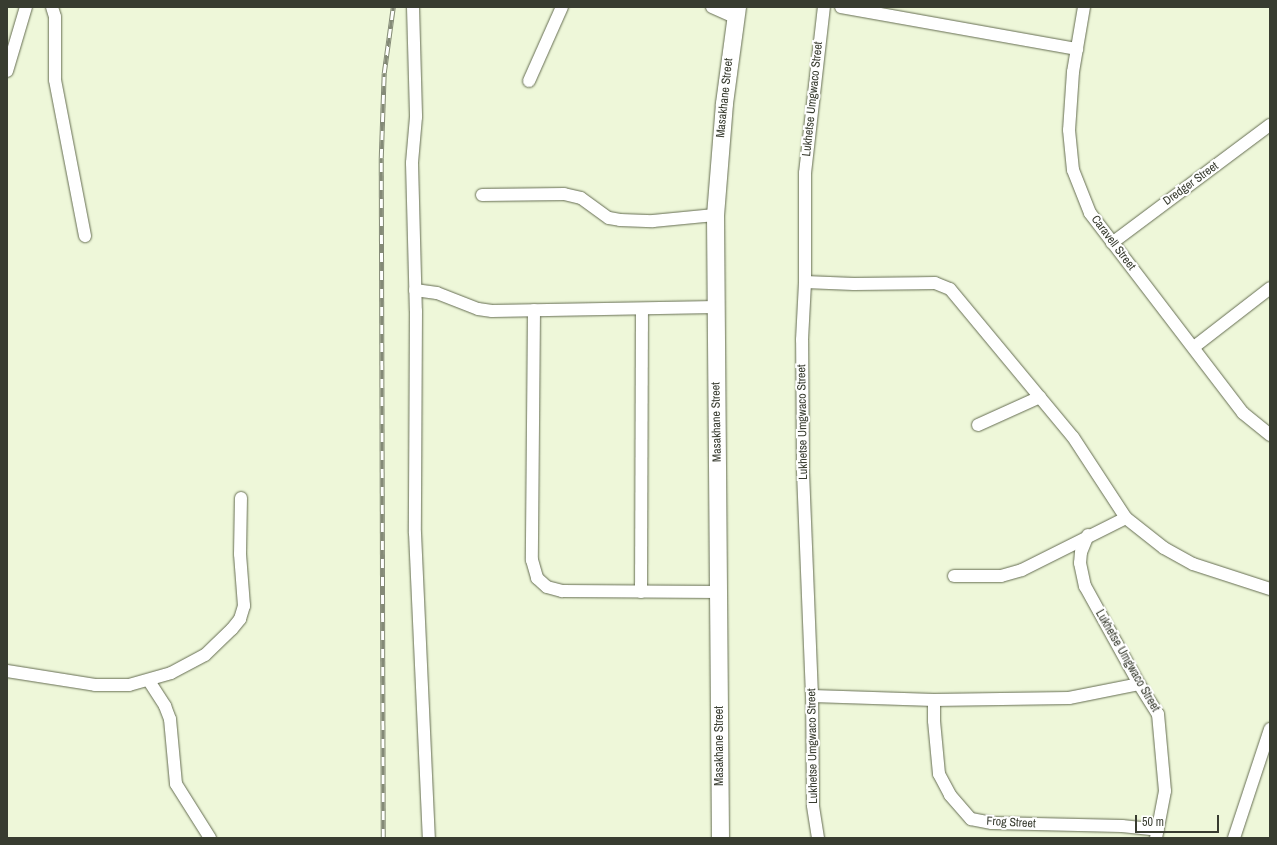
<!DOCTYPE html>
<html>
<head>
<meta charset="utf-8">
<style>
  body { margin:0 }
  #map { position:relative; width:1277px; height:845px; overflow:hidden; background:#eef7d9; font-family:"Archivo Narrow",sans-serif }
  div>[style] { position:absolute }
  .roads { filter:drop-shadow(0 0 1px #656d52) drop-shadow(0 0 1px #656d52) }
  .street>* { height:12px; margin:-6px; padding:0 6px; transform-origin:6px; border-radius:6px; background:#fff }
  .secondary>* { height:17px; margin:-8.5px; padding:0 8.5px; transform-origin:8.5px; border-radius:8.5px; background:#fff }
  .rail>* { height:4.5px; margin-top:-2.25px; transform-origin:0; background:repeating-linear-gradient(90deg,#fff 0 9px,#848a77 0 18px); box-sizing:border-box; border-block:1px solid #848a77 }
  span { translate:-50% -50%; white-space:nowrap; text-align:center; line-height:1.15; -webkit-text-stroke:4px #fff; paint-order:stroke }
  .street-label { font-size:12px; color:#383c30 }
  .frame { position:absolute; inset:0; border:8px solid #383c30; pointer-events:none }
  .scale { position:absolute; left:1135px; top:815px; width:84px; height:18px; box-sizing:border-box; border:2px solid #383c30; border-top:0; padding-left:5px; font-size:12px; line-height:14px; white-space:nowrap; color:#383c30; -webkit-text-stroke:3px #fff; paint-order:stroke }
</style>
</head>
<body>
<div id="map">
  <div class="roads">
    <div class="street">
      <i style="left:52px;top:7px;width:10px;rotate:73deg"></i>
      <i style="left:55px;top:17px;width:63px;rotate:90deg"></i>
      <i style="left:55px;top:80px;width:159px;rotate:79.1deg"></i>
      <i style="left:413px;top:7px;width:110px;rotate:88.4deg"></i>
      <i style="left:416px;top:117px;width:46px;rotate:95deg"></i>
      <i style="left:412px;top:163px;width:148px;rotate:88.5deg"></i>
      <i style="left:416px;top:311px;width:222px;rotate:90.3deg"></i>
      <i style="left:415px;top:533px;width:305px;rotate:87.4deg"></i>
      <i style="left:712px;top:7px;width:24px;rotate:24deg"></i>
      <i style="left:841px;top:7px;width:240px;rotate:10.1deg"></i>
      <i style="left:1084px;top:7px;width:66px;rotate:99.6deg"></i>
      <i style="left:1073px;top:72px;width:58px;rotate:93.9deg"></i>
      <i style="left:1069px;top:130px;width:40px;rotate:84.3deg"></i>
      <i style="left:1073px;top:170px;width:46px;rotate:68.4deg"></i>
      <i style="left:1090px;top:213px;width:252px;rotate:52.6deg"></i>
      <i style="left:1243px;top:413px;width:35px;rotate:39deg"></i>
      <i style="left:7px;top:71px;width:67px;rotate:-73.5deg"></i>
      <i style="left:529px;top:81px;width:81px;rotate:-66deg"></i>
      <i style="left:482px;top:195px;width:82px;rotate:-0.7deg"></i>
      <i style="left:564px;top:194px;width:17px;rotate:13deg"></i>
      <i style="left:581px;top:198px;width:34px;rotate:36deg"></i>
      <i style="left:609px;top:218px;width:11px;rotate:10deg"></i>
      <i style="left:620px;top:220px;width:33px;rotate:2deg"></i>
      <i style="left:653px;top:221px;width:62px;rotate:-5.5deg"></i>
      <i style="left:1112px;top:243px;width:197px;rotate:-36.8deg"></i>
      <i style="left:805px;top:282px;width:49px;rotate:2.3deg"></i>
      <i style="left:854px;top:284px;width:81px;rotate:-0.7deg"></i>
      <i style="left:935px;top:283px;width:16px;rotate:22deg"></i>
      <i style="left:950px;top:289px;width:192px;rotate:50.3deg"></i>
      <i style="left:1073px;top:437px;width:97px;rotate:56.8deg"></i>
      <i style="left:1126px;top:518px;width:48px;rotate:38.3deg"></i>
      <i style="left:1164px;top:548px;width:33px;rotate:29deg"></i>
      <i style="left:1193px;top:564px;width:81px;rotate:18deg"></i>
      <i style="left:415px;top:290px;width:22px;rotate:8deg"></i>
      <i style="left:437px;top:293px;width:44px;rotate:21.3deg"></i>
      <i style="left:478px;top:309px;width:14px;rotate:8deg"></i>
      <i style="left:492px;top:311px;width:224px;rotate:-1deg"></i>
      <i style="left:534px;top:310px;width:250px;rotate:90.5deg"></i>
      <i style="left:532px;top:560px;width:19px;rotate:74deg"></i>
      <i style="left:537px;top:578px;width:13px;rotate:42deg"></i>
      <i style="left:547px;top:587px;width:16px;rotate:15deg"></i>
      <i style="left:562px;top:591px;width:158px;rotate:0.4deg"></i>
      <i style="left:1194px;top:347px;width:96px;rotate:-37.8deg"></i>
      <i style="left:978px;top:425px;width:68px;rotate:-24.3deg"></i>
      <i style="left:1088px;top:535px;width:18px;rotate:112deg"></i>
      <i style="left:1081px;top:552px;width:11px;rotate:95deg"></i>
      <i style="left:1080px;top:563px;width:24px;rotate:78deg"></i>
      <i style="left:1085px;top:586px;width:112px;rotate:61.1deg"></i>
      <i style="left:1139px;top:684px;width:36px;rotate:58deg"></i>
      <i style="left:1158px;top:714px;width:77px;rotate:84.8deg"></i>
      <i style="left:1165px;top:791px;width:48px;rotate:100.8deg"></i>
      <i style="left:954px;top:576px;width:47px"></i>
      <i style="left:1001px;top:576px;width:22px;rotate:-16deg"></i>
      <i style="left:1022px;top:570px;width:116px;rotate:-26.6deg"></i>
      <i style="left:641px;top:592px;width:282px;rotate:-89.8deg"></i>
      <i style="left:7px;top:671px;width:89px;rotate:9deg"></i>
      <i style="left:95px;top:685px;width:34px"></i>
      <i style="left:129px;top:685px;width:44px;rotate:-15.9deg"></i>
      <i style="left:171px;top:673px;width:38px;rotate:-28deg"></i>
      <i style="left:205px;top:655px;width:37px;rotate:-44deg"></i>
      <i style="left:232px;top:629px;width:13px;rotate:-51deg"></i>
      <i style="left:240px;top:619px;width:14px;rotate:-73deg"></i>
      <i style="left:244px;top:606px;width:52px;rotate:-94.4deg"></i>
      <i style="left:240px;top:554px;width:56px;rotate:-89deg"></i>
      <i style="left:149px;top:681px;width:30px;rotate:57deg"></i>
      <i style="left:165px;top:706px;width:14px;rotate:69deg"></i>
      <i style="left:170px;top:719px;width:65px;rotate:84.7deg"></i>
      <i style="left:176px;top:784px;width:64px;rotate:57.8deg"></i>
      <i style="left:812px;top:696px;width:122px;rotate:1.9deg"></i>
      <i style="left:934px;top:700px;width:135px;rotate:-0.8deg"></i>
      <i style="left:1069px;top:698px;width:71px;rotate:-11.3deg"></i>
      <i style="left:934px;top:700px;width:21px;rotate:90deg"></i>
      <i style="left:934px;top:721px;width:53px;rotate:84.6deg"></i>
      <i style="left:939px;top:774px;width:24px;rotate:62deg"></i>
      <i style="left:950px;top:795px;width:32px;rotate:49deg"></i>
      <i style="left:971px;top:819px;width:21px;rotate:11deg"></i>
      <i style="left:992px;top:823px;width:130px;rotate:1.3deg"></i>
      <i style="left:1122px;top:826px;width:36px;rotate:6deg"></i>
      <i style="left:818px;top:838px;width:33px;rotate:-99deg"></i>
      <i style="left:813px;top:805px;width:109px;rotate:-90.5deg"></i>
      <i style="left:812px;top:696px;width:227px;rotate:-92.3deg"></i>
      <i style="left:803px;top:469px;width:129px;rotate:-90.4deg"></i>
      <i style="left:802px;top:340px;width:58px;rotate:-87deg"></i>
      <i style="left:805px;top:282px;width:109px;rotate:-90deg"></i>
      <i style="left:805px;top:173px;width:167px;rotate:-83.5deg"></i>
      <i style="left:1234px;top:838px;width:115px;rotate:-71.7deg"></i>
    </div>
    <div class="secondary">
      <i style="left:720px;top:838px;width:623px;rotate:-90.46deg"></i>
      <i style="left:715px;top:215px;width:112px;rotate:-85.4deg"></i>
      <i style="left:724px;top:103px;width:97px;rotate:-82.3deg"></i>
    </div>
  </div>
  <div class="rail">
    <i style="left:383px;top:838px;width:680px;rotate:-90.17deg"></i>
    <i style="left:381px;top:158px;width:85px;rotate:-88deg"></i>
    <i style="left:384px;top:73px;width:67px;rotate:-82.2deg"></i>
  </div>
  <div class="street-label">
    <span style="left:725px;top:98px;rotate:-84deg">Masakhane Street</span>
    <span style="left:813px;top:99px;rotate:-84deg">Lukhetse Umgwaco Street</span>
    <span style="left:1191px;top:184px;rotate:-36deg">Dredger Street</span>
    <span style="left:1113px;top:243px;rotate:53deg">Caravell Street</span>
    <span style="left:717px;top:422px;rotate:-91deg">Masakhane Street</span>
    <span style="left:803px;top:422px;rotate:-91deg">Lukhetse Umgwaco Street</span>
    <span style="left:1127px;top:661px;rotate:60deg">Lukhetse Umgwaco Street</span>
    <span style="left:720px;top:746px;rotate:-90deg">Masakhane Street</span>
    <span style="left:813px;top:746px;rotate:-91deg">Lukhetse Umgwaco Street</span>
    <span style="left:1011px;top:823px;rotate:3deg">Frog Street</span>
  </div>
  <div class="frame"></div>
  <div class="scale">50 m</div>
</div>
</body>
</html>
